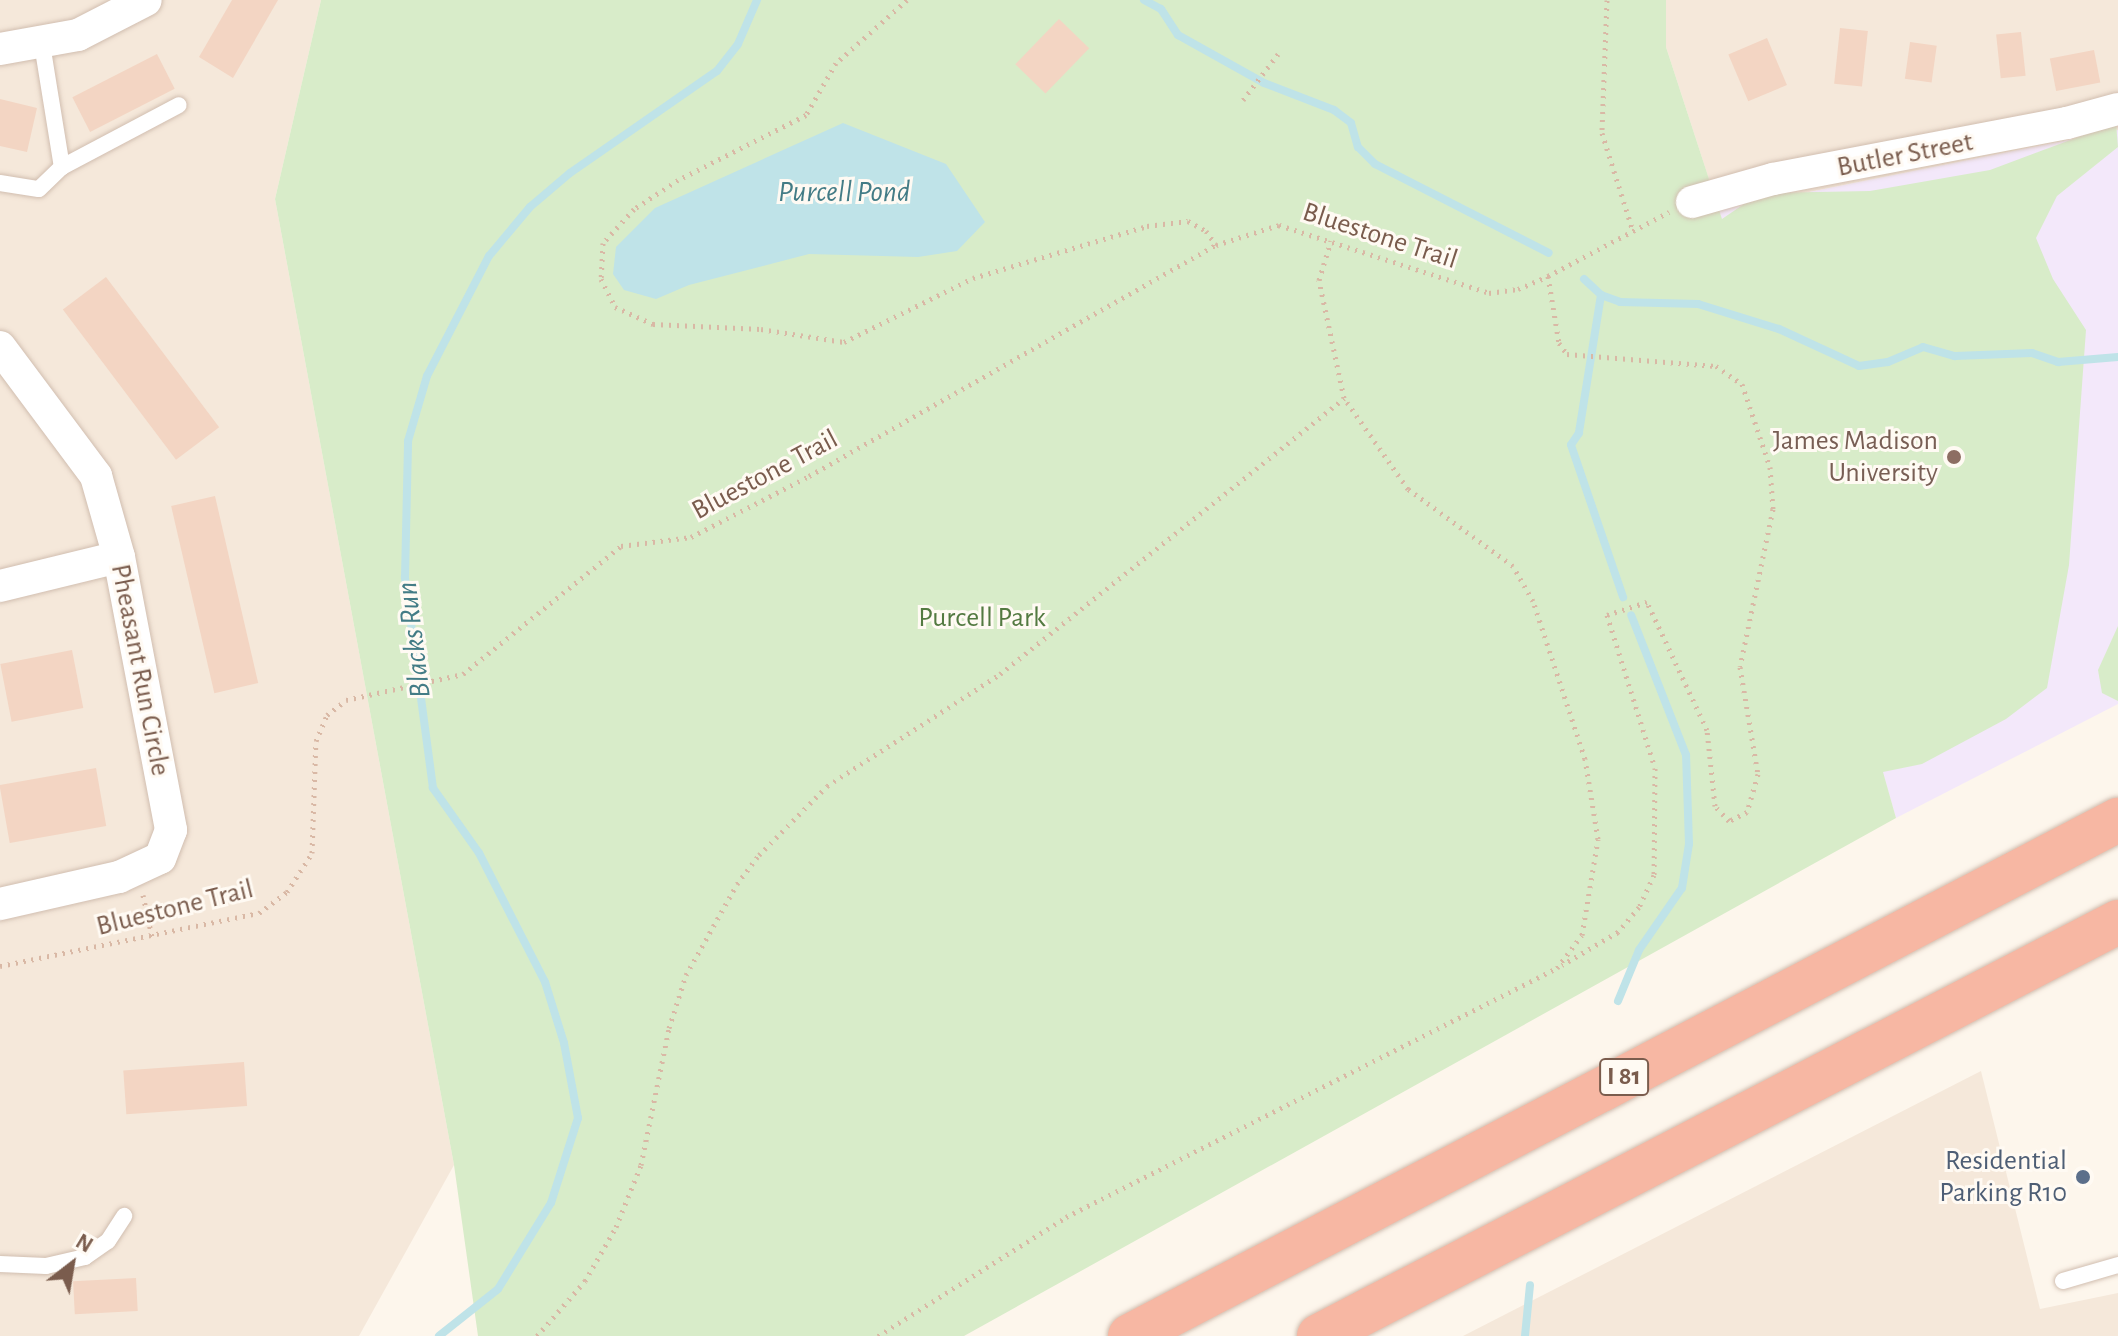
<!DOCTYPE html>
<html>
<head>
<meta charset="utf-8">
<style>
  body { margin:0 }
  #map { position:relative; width:2118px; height:1336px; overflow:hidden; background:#fdf6ec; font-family:"Alegreya Sans",sans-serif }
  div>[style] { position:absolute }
  .residential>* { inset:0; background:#f5e8da }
  .education>* { inset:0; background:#f3e8fa }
  .green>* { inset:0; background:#d8ecc9 }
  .water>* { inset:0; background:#bfe3e8 }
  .stream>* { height:8px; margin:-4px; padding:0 4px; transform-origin:4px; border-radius:4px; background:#bfe3e8 }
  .building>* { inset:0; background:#f3d5c3; transform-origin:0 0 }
  .path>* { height:5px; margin-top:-2.5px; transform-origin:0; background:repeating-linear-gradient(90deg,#d9b8a5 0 2px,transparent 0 8px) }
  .roads { filter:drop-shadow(0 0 2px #d1beb0) drop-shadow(0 0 2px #d1beb0) }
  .lane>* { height:16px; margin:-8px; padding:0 8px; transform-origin:8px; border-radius:8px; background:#fff }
  .street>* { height:32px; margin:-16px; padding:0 16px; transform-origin:16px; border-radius:16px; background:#fff }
  .highway>* { height:44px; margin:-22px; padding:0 22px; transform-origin:22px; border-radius:22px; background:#f7b7a3 }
  .dots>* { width:22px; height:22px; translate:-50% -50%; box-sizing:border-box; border:4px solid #fffaf3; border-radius:50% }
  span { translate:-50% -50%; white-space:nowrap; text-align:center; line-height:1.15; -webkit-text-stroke:6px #fffaf3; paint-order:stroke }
  .shield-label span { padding:2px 6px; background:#fffaf3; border:2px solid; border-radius:6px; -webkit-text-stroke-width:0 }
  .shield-label { font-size:26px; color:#7a5c4d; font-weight:700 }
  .street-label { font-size:28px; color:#7a5c4d }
  .education-label { font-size:28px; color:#785e54 }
  .right { translate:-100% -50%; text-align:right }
  .park-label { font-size:28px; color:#537a41 }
  .service-label { font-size:28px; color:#4e5e75 }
  .water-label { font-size:30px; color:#437c86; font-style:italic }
  .north { position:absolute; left:32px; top:1224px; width:80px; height:80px; -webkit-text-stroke:6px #fffaf3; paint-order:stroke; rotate:31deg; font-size:22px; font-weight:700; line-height:32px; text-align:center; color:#7a5c4d }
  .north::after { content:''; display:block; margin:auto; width:28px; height:36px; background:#7a5c4d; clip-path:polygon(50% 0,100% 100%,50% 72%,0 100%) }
</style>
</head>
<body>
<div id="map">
  <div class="residential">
    <i style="clip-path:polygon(0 0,321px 0,275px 199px,454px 1165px,359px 1336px,0 1336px)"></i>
    <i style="clip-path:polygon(1666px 0,2118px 0,2118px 130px,1719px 210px,1666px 47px)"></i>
    <i style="clip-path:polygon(1981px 1071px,2040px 1309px,2118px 1293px,2118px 1336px,1463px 1336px)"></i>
  </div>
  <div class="education">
    <i style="clip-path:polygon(2118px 130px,2118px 704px,1896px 818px,1719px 210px)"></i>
  </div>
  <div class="green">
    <i style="clip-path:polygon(321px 0,1666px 0,1666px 47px,1722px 219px,1760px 193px,1870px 191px,1990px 170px,2116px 123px,2118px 147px,2057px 196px,2036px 238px,2053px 279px,2086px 330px,2069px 565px,2047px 688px,2006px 719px,1922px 764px,1883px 772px,1896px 818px,964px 1336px,478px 1336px,454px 1165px,275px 199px)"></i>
    <i style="clip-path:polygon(2118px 626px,2118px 701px,2102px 693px,2098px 670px)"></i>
  </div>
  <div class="water">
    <i style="clip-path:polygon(843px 123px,946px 164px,985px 222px,957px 251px,918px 257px,809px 254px,689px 285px,656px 299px,624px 290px,613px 274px,616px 247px,655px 208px)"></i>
  </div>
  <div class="stream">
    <i style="left:1144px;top:0;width:19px;rotate:28deg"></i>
    <i style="left:1161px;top:9px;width:31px;rotate:57deg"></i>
    <i style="left:1178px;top:35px;width:98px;rotate:29.2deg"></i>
    <i style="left:1264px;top:83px;width:75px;rotate:21.1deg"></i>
    <i style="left:1334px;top:110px;width:21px;rotate:37deg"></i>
    <i style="left:1351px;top:123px;width:25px;rotate:74deg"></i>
    <i style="left:1358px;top:147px;width:24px;rotate:45deg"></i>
    <i style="left:1375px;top:164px;width:195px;rotate:27.1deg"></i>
    <i style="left:1584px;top:279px;width:23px;rotate:43deg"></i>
    <i style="left:1601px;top:295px;width:20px;rotate:20deg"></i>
    <i style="left:1620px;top:302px;width:78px;rotate:1.5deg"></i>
    <i style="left:1698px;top:304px;width:85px;rotate:17.2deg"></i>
    <i style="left:1779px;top:329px;width:88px;rotate:24.8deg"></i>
    <i style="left:1859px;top:366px;width:29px;rotate:-8deg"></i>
    <i style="left:1888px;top:362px;width:38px;rotate:-23deg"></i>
    <i style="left:1923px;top:347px;width:33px;rotate:16deg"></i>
    <i style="left:1955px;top:356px;width:77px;rotate:-2.2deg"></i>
    <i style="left:2032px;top:353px;width:28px;rotate:19deg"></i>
    <i style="left:2058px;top:362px;width:60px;rotate:-4.8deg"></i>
    <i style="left:1601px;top:295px;width:140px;rotate:99.1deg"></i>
    <i style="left:1579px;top:433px;width:14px;rotate:124deg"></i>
    <i style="left:1571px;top:445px;width:161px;rotate:71.1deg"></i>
    <i style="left:1618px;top:1001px;width:55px;rotate:-67.6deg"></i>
    <i style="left:1639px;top:950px;width:75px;rotate:-55.3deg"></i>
    <i style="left:1682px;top:888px;width:45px;rotate:-81deg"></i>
    <i style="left:1689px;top:844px;width:89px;rotate:-91.9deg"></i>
    <i style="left:1686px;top:755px;width:150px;rotate:-111.4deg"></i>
    <i style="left:439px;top:1336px;width:75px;rotate:-38.5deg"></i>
    <i style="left:498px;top:1289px;width:101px;rotate:-58.4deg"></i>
    <i style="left:551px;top:1203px;width:89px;rotate:-72.4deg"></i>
    <i style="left:578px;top:1118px;width:76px;rotate:-100.6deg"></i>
    <i style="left:564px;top:1043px;width:64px;rotate:-107.3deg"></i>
    <i style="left:545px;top:982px;width:145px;rotate:-117.1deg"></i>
    <i style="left:479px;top:853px;width:80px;rotate:-125.3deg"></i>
    <i style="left:433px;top:788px;width:213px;rotate:-97.6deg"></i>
    <i style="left:405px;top:577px;width:136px;rotate:-88.7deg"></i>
    <i style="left:408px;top:441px;width:68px;rotate:-73.7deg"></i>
    <i style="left:427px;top:376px;width:135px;rotate:-62.7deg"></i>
    <i style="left:489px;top:256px;width:64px;rotate:-50.1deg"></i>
    <i style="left:530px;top:207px;width:52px;rotate:-40.4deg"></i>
    <i style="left:570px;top:173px;width:179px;rotate:-34.8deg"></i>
    <i style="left:717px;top:71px;width:34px;rotate:-52deg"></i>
    <i style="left:738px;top:44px;width:48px;rotate:-66.6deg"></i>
    <i style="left:1525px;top:1336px;width:51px;rotate:-84.4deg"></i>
  </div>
  <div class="building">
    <i style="clip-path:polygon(232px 0,278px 0,233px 78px,199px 57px)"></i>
    <i style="left:1059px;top:19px;width:42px;height:63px;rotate:44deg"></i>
    <i style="left:1840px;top:28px;width:28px;height:56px;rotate:6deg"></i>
    <i style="left:2021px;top:32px;width:44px;height:25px;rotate:84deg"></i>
    <i style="left:1767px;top:38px;width:51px;height:42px;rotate:67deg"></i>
    <i style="left:1910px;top:42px;width:27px;height:37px;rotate:8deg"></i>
    <i style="left:2094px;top:50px;width:33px;height:45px;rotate:79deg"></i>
    <i style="left:157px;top:54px;width:39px;height:95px;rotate:63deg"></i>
    <i style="clip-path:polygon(0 99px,37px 108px,27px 152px,0 146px)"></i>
    <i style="left:106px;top:277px;width:188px;height:54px;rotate:53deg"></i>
    <i style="left:215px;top:496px;width:192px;height:45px;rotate:77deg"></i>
    <i style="left:72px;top:650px;width:59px;height:73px;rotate:79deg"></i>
    <i style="left:96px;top:768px;width:59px;height:98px;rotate:80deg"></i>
    <i style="left:244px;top:1062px;width:44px;height:121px;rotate:86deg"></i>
    <i style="left:136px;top:1278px;width:33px;height:63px;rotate:87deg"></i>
  </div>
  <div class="path">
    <i style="left:907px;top:0;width:95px;rotate:138.4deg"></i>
    <i style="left:836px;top:63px;width:60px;rotate:120deg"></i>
    <i style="left:806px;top:115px;width:144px;rotate:153.1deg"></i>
    <i style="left:678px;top:180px;width:53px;rotate:146.6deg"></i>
    <i style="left:634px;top:209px;width:46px;rotate:132.4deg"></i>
    <i style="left:603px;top:243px;width:36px;rotate:93deg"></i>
    <i style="left:601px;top:279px;width:31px;rotate:63deg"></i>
    <i style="left:615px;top:307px;width:42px;rotate:24.1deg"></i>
    <i style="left:653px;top:324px;width:108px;rotate:2.7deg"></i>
    <i style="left:761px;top:329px;width:84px;rotate:8.9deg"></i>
    <i style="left:844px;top:342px;width:144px;rotate:-26.4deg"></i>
    <i style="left:973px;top:278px;width:182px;rotate:-16.6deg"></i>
    <i style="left:1147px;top:226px;width:41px;rotate:-7deg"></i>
    <i style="left:1188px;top:221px;width:21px;rotate:29deg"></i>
    <i style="left:1206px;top:231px;width:17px;rotate:54deg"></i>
    <i style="left:1607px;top:0;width:133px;rotate:92.2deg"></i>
    <i style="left:1602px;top:133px;width:100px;rotate:72.5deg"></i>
    <i style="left:1243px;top:100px;width:58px;rotate:-52.7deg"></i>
    <i style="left:1548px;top:276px;width:68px;rotate:80.7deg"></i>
    <i style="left:1559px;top:343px;width:14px;rotate:54deg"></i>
    <i style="left:1567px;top:354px;width:149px;rotate:4.6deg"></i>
    <i style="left:1716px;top:366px;width:32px;rotate:35deg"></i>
    <i style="left:1742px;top:384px;width:88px;rotate:71.4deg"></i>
    <i style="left:1770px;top:467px;width:42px;rotate:85.9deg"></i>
    <i style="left:1773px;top:509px;width:161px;rotate:101.8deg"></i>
    <i style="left:1740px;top:667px;width:109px;rotate:80.5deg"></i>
    <i style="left:1758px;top:774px;width:40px;rotate:106deg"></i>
    <i style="left:1747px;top:812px;width:20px;rotate:153deg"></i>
    <i style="left:1729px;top:821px;width:21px;rotate:-133deg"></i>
    <i style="left:1715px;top:806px;width:76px;rotate:-96deg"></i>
    <i style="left:1707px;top:730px;width:141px;rotate:-115.1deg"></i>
    <i style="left:1647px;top:602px;width:42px;rotate:162deg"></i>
    <i style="left:1607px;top:615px;width:160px;rotate:72.6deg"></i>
    <i style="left:1655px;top:768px;width:107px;rotate:90.5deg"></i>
    <i style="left:1654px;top:875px;width:35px;rotate:115deg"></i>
    <i style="left:1639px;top:907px;width:33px;rotate:130deg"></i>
    <i style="left:1618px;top:932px;width:65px;rotate:149.5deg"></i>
    <i style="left:143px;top:895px;width:43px;rotate:77.9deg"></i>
    <i style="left:0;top:966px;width:264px;rotate:-11.6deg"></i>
    <i style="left:259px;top:913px;width:35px;rotate:-37deg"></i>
    <i style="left:287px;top:892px;width:46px;rotate:-57.3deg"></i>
    <i style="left:312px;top:853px;width:112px;rotate:-88deg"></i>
    <i style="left:316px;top:741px;width:28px;rotate:-67deg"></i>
    <i style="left:327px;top:715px;width:24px;rotate:-38deg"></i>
    <i style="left:346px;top:700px;width:120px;rotate:-12.5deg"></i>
    <i style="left:463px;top:674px;width:203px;rotate:-39deg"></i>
    <i style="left:621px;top:546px;width:71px;rotate:-7.3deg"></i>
    <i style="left:691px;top:537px;width:133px;rotate:-27.3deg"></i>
    <i style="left:809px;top:476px;width:468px;rotate:-29.6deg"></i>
    <i style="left:1216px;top:245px;width:66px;rotate:-17.6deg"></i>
    <i style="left:1279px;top:225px;width:221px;rotate:17.9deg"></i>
    <i style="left:1489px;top:293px;width:29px;rotate:-8deg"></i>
    <i style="left:1518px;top:289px;width:33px;rotate:-23deg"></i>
    <i style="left:1548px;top:276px;width:137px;rotate:-27.9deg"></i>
    <i style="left:537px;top:1336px;width:73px;rotate:-48.9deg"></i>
    <i style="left:585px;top:1281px;width:62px;rotate:-60.1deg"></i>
    <i style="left:616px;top:1227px;width:67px;rotate:-68deg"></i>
    <i style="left:641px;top:1165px;width:140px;rotate:-78.4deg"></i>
    <i style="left:669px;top:1028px;width:56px;rotate:-72.2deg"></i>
    <i style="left:686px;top:975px;width:104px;rotate:-60.7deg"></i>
    <i style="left:737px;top:884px;width:36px;rotate:-53deg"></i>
    <i style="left:759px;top:855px;width:97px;rotate:-45.4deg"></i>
    <i style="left:827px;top:786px;width:206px;rotate:-32.9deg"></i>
    <i style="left:1000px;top:674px;width:441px;rotate:-38.7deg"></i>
    <i style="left:878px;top:1336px;width:222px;rotate:-32.3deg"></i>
    <i style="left:1066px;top:1217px;width:551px;rotate:-26.89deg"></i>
    <i style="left:1557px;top:968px;width:41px;rotate:-52.9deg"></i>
    <i style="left:1582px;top:935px;width:97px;rotate:-80.5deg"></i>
    <i style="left:1598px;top:839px;width:81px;rotate:-99.2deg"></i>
    <i style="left:1585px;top:759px;width:166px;rotate:-108.2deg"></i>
    <i style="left:1533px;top:601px;width:40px;rotate:-119.7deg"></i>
    <i style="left:1513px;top:566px;width:130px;rotate:-143.7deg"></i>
    <i style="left:1408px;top:489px;width:111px;rotate:-125.1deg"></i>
    <i style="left:1344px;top:398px;width:121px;rotate:-102deg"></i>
    <i style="left:1319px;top:280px;width:41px;rotate:-72.9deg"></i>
  </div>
  <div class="roads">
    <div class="lane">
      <i style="left:42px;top:44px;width:125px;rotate:80.8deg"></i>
      <i style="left:62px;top:167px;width:132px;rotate:-27.9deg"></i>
      <i style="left:0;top:183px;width:39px;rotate:9deg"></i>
      <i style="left:39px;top:189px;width:32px;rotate:-44deg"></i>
      <i style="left:0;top:1264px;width:46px;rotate:2.5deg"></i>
      <i style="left:46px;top:1266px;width:40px;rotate:-13deg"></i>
      <i style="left:85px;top:1257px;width:28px;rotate:-35deg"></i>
      <i style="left:108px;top:1241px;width:30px;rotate:-57deg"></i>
      <i style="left:2063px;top:1281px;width:57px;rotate:-16.2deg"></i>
    </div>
    <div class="street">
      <i style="left:0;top:49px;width:79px;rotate:-10.2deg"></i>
      <i style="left:78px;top:35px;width:76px;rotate:-27.2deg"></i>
      <i style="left:1692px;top:202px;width:84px;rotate:-15.9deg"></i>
      <i style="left:1773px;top:179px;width:299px;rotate:-10.8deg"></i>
      <i style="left:2067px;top:123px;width:53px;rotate:-15.4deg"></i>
      <i style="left:0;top:347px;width:161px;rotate:53.3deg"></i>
      <i style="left:96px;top:476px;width:84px;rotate:74.1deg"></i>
      <i style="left:119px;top:557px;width:278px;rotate:79.2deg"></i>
      <i style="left:171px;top:830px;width:30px;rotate:111deg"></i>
      <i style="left:160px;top:858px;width:45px;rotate:155.1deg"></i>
      <i style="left:119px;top:877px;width:122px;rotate:167.2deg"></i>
      <i style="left:0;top:586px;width:122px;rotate:-13.7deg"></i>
    </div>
    <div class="highway">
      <i style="left:1130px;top:1336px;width:1115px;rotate:-27.58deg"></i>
      <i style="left:1319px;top:1336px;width:900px;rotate:-27.39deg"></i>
    </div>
  </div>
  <div class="dots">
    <i style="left:1954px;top:457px;background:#8d6e63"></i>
    <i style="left:2083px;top:1177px;background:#5c6f8a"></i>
  </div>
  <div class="shield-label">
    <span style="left:1624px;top:1077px">I 81</span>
  </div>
  <div class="street-label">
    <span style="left:1905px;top:155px;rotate:-11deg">Butler Street</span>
    <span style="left:1380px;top:236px;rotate:18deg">Bluestone Trail</span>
    <span style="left:765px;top:475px;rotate:-28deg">Bluestone Trail</span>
    <span style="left:140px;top:670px;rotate:79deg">Pheasant Run Circle</span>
    <span style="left:175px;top:908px;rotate:-14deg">Bluestone Trail</span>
  </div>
  <div class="education-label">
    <span class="right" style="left:1938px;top:457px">James Madison<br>University</span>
  </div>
  <div class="park-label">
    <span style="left:982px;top:618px">Purcell Park</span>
  </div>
  <div class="service-label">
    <span class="right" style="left:2067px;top:1177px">Residential<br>Parking R10</span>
  </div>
  <div class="water-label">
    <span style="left:844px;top:192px">Purcell Pond</span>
    <span style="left:414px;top:640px;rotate:-97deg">Blacks Run</span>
  </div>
  <div class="north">N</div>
</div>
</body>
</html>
